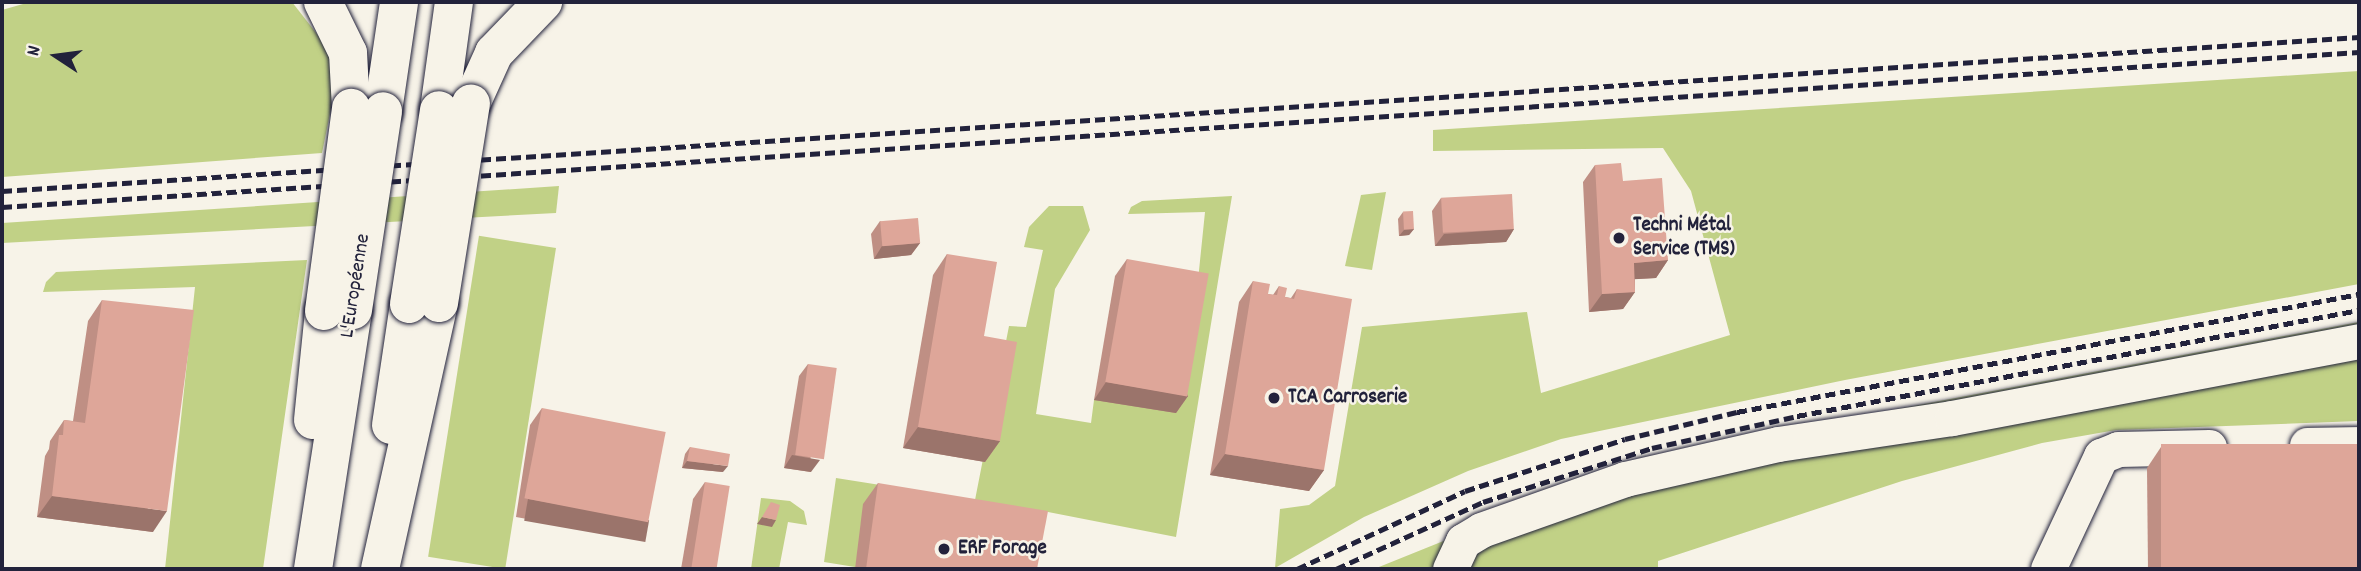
<!DOCTYPE html>
<html>
<head>
<meta charset="utf-8">
<style>
  body { margin:0 }
  #map { position:relative; width:2361px; height:571px; overflow:hidden; background:#f7f3e8; font-family:Dekko,sans-serif }
  div>[style] { position:absolute }
  .green>* { inset:0; background:#c1d186; transform-origin:0 0 }
  .roads { filter:drop-shadow(0 0 2px #22223b) drop-shadow(0 0 2px #22223b) }
  .minor>* { height:35px; margin:-17.5px; padding:0 17.5px; transform-origin:17.5px; border-radius:17.5px; background:#f7f3e8 }
  .highway>* { height:38px; margin:-19px; padding:0 19px; transform-origin:19px; border-radius:19px; background:#f7f3e8 }
  .rail>* { height:5px; margin-top:-2.5px; transform-origin:0; background:repeating-linear-gradient(90deg,#22223b 0 10px,transparent 0 15px) }
  .bridges { filter:drop-shadow(0 0 2px #22223b) drop-shadow(0 0 2px #22223b) }
  .highway-bridge>* { height:38px; margin:-19px; padding:0 19px; transform-origin:19px; border-radius:19px; background:#f7f3e8 }
  .wall>* { inset:0; background:#bf8f84 }
  .shaded-wall>* { inset:0; background:#9b746b; transform-origin:0 0 }
  .building>* { inset:0; background:#dea699; transform-origin:0 0 }
  .dots>* { width:19px; height:19px; translate:-50% -50%; box-sizing:border-box; border:4px solid #f7f3e8; border-radius:50% }
  span { translate:-50% -50%; white-space:nowrap; text-align:center; line-height:1.15; -webkit-text-stroke:5px #f7f3e8; paint-order:stroke }
  .poi-label { font-size:21px; color:#22223b; font-weight:700 }
  .left { translate:0 -50%; text-align:left }
  .street-label { font-size:21px; color:#22223b }
  .frame { position:absolute; inset:0; border:4px solid #22223b; pointer-events:none }
  .north { position:absolute; left:21px; top:21px; width:70px; height:70px; -webkit-text-stroke:5px #f7f3e8; paint-order:stroke; rotate:283deg; font-size:19px; font-weight:700; line-height:28px; text-align:center; color:#22223b }
  .north::after { content:''; display:block; margin:auto; width:24px; height:32px; background:#22223b; clip-path:polygon(50% 0,100% 100%,50% 72%,0 100%) }
</style>
</head>
<body>
<div id="map">
  <div class="green">
    <i style="clip-path:polygon(30px 2px,292px 2px,324px 43px,337px 79px,322px 153px,2px 177px,2px 10px)"></i>
    <i style="clip-path:polygon(2359px 71px,2359px 284px,1845px 380px,1561px 439px,1468px 471px,1364px 517px,1275px 568px,1280px 509px,1309px 505px,1335px 486px,1362px 327px,1527px 312px,1541px 393px,1730px 335px,1691px 191px,1663px 148px,1433px 151px,1433px 130px)"></i>
    <i style="clip-path:polygon(559px 186px,556px 213px,2px 243px,2px 223px)"></i>
    <i style="clip-path:polygon(1386px 192px,1372px 270px,1345px 266px,1361px 195px)"></i>
    <i style="clip-path:polygon(1232px 196px,1176px 537px,1043px 511px,855px 567px,824px 562px,836px 478px,975px 500px,1009px 326px,1026px 327px,1043px 250px,1024px 247px,1029px 227px,1049px 206px,1083px 206px,1090px 230px,1055px 289px,1036px 414px,1091px 423px,1094px 400px,1197px 290px,1205px 212px,1128px 214px,1131px 207px,1142px 201px)"></i>
    <i style="left:556px;top:248px;width:325px;height:78px;rotate:99deg"></i>
    <i style="clip-path:polygon(307px 260px,263px 569px,165px 569px,195px 287px,43px 292px,46px 282px,56px 272px)"></i>
    <i style="clip-path:polygon(2359px 322px,2359px 421px,2116px 430px,2042px 443px,1902px 481px,1658px 561px,1658px 569px,1374px 569px,1498px 519px,1812px 425px)"></i>
    <i style="clip-path:polygon(761px 498px,790px 501px,804px 511px,807px 525px,788px 522px,779px 569px,751px 569px)"></i>
  </div>
  <div class="roads">
    <div class="minor">
      <i style="left:2307px;top:445px;width:52px;rotate:-1.1deg"></i>
      <i style="left:1450px;top:569px;width:31px;rotate:-65deg"></i>
      <i style="left:1463px;top:541px;width:21px;rotate:-31deg"></i>
      <i style="left:1481px;top:530px;width:153px;rotate:-19.5deg"></i>
      <i style="left:1625px;top:479px;width:157px;rotate:-12.9deg"></i>
      <i style="left:1778px;top:444px;width:176px;rotate:-8.5deg"></i>
      <i style="left:1952px;top:418px;width:414px;rotate:-10.7deg"></i>
      <i style="left:2048px;top:569px;width:125px;rotate:-64.9deg"></i>
      <i style="left:2101px;top:456px;width:18px;rotate:-22deg"></i>
      <i style="left:2118px;top:449px;width:91px;rotate:-1.3deg"></i>
    </div>
    <div class="highway">
      <i style="left:323px;top:2px;width:57px;rotate:63.9deg"></i>
      <i style="left:348px;top:53px;width:55px;rotate:86.9deg"></i>
      <i style="left:471px;top:104px;width:56px;rotate:-65.7deg"></i>
      <i style="left:494px;top:53px;width:71px;rotate:-46.1deg"></i>
      <i style="left:439px;top:110px;width:109px;rotate:-82.1deg"></i>
      <i style="left:383px;top:111px;width:110px;rotate:-81.6deg"></i>
      <i style="left:313px;top:420px;width:110px;rotate:-84.2deg"></i>
      <i style="left:391px;top:425px;width:122px;rotate:-81.5deg"></i>
      <i style="left:313px;top:569px;width:262px;rotate:-81.2deg"></i>
      <i style="left:380px;top:569px;width:272px;rotate:-77.5deg"></i>
    </div>
  </div>
  <div class="rail">
    <i style="left:2px;top:191px;width:2362px;rotate:-3.74deg"></i>
    <i style="left:2px;top:207px;width:2362px;rotate:-3.76deg"></i>
    <i style="left:1297px;top:569px;width:185px;rotate:-24.9deg"></i>
    <i style="left:1465px;top:491px;width:168px;rotate:-18deg"></i>
    <i style="left:1625px;top:439px;width:115px;rotate:-13.6deg"></i>
    <i style="left:1737px;top:412px;width:633px;rotate:-10.74deg"></i>
    <i style="left:1336px;top:569px;width:162px;rotate:-24.5deg"></i>
    <i style="left:1483px;top:502px;width:177px;rotate:-17.7deg"></i>
    <i style="left:1652px;top:448px;width:148px;rotate:-12.4deg"></i>
    <i style="left:1797px;top:416px;width:572px;rotate:-10.68deg"></i>
  </div>
  <div class="bridges">
    <div class="highway-bridge">
      <i style="left:439px;top:303px;width:202px;rotate:-80.9deg"></i>
      <i style="left:409px;top:304px;width:196px;rotate:-81.2deg"></i>
      <i style="left:353px;top:310px;width:201px;rotate:-81.4deg"></i>
      <i style="left:324px;top:311px;width:205px;rotate:-82.4deg"></i>
    </div>
  </div>
  <div class="wall">
    <i style="clip-path:polygon(1595px 165px,1623px 181px,1668px 260px,1656px 278px,1635px 279px,1635px 292px,1623px 309px,1589px 312px,1583px 182px)"></i>
    <i style="clip-path:polygon(1441px 198px,1514px 229px,1506px 242px,1435px 246px,1432px 211px)"></i>
    <i style="clip-path:polygon(1403px 212px,1414px 229px,1409px 235px,1399px 236px,1398px 219px)"></i>
    <i style="clip-path:polygon(880px 221px,920px 243px,911px 255px,874px 259px,871px 234px)"></i>
    <i style="clip-path:polygon(947px 254px,984px 336px,1000px 441px,985px 462px,903px 448px,933px 275px)"></i>
    <i style="clip-path:polygon(1127px 259px,1188px 396px,1176px 413px,1094px 400px,1115px 276px)"></i>
    <i style="clip-path:polygon(1253px 281px,1268px 294px,1273px 295px,1279px 286px,1285px 297px,1291px 298px,1297px 289px,1324px 470px,1309px 491px,1210px 475px,1239px 302px)"></i>
    <i style="clip-path:polygon(102px 300px,153px 532px,37px 517px,45px 456px,49px 449px,50px 441px,64px 420px,73px 421px,88px 321px)"></i>
    <i style="clip-path:polygon(808px 364px,811px 472px,784px 468px,799px 376px)"></i>
    <i style="clip-path:polygon(542px 408px,637px 539px,516px 517px,530px 425px)"></i>
    <i style="clip-path:polygon(690px 447px,723px 472px,682px 468px,685px 454px)"></i>
    <i style="clip-path:polygon(2161px 447px,2359px 569px,2148px 569px,2147px 468px)"></i>
    <i style="clip-path:polygon(705px 482px,716px 569px,681px 569px,693px 499px)"></i>
    <i style="clip-path:polygon(878px 483px,1037px 569px,855px 569px,863px 504px)"></i>
  </div>
  <div class="shaded-wall">
    <i style="clip-path:polygon(1414px 229px,1409px 235px,1399px 236px,1404px 230px)"></i>
    <i style="clip-path:polygon(1514px 229px,1506px 242px,1435px 246px,1444px 234px)"></i>
    <i style="clip-path:polygon(920px 243px,911px 255px,874px 259px,882px 246px)"></i>
    <i style="clip-path:polygon(1668px 260px,1656px 278px,1621px 280px,1634px 263px)"></i>
    <i style="clip-path:polygon(1635px 292px,1623px 309px,1589px 312px,1602px 294px)"></i>
    <i style="clip-path:polygon(1106px 382px,1188px 396px,1176px 413px,1094px 400px)"></i>
    <i style="clip-path:polygon(918px 427px,1000px 441px,985px 462px,903px 448px)"></i>
    <i style="clip-path:polygon(1225px 454px,1324px 470px,1309px 491px,1210px 475px)"></i>
    <i style="clip-path:polygon(792px 455px,820px 460px,811px 472px,784px 468px)"></i>
    <i style="clip-path:polygon(687px 461px,728px 466px,723px 472px,682px 468px)"></i>
    <i style="clip-path:polygon(52px 496px,167px 511px,153px 532px,37px 517px)"></i>
    <i style="left:528px;top:499px;width:123px;height:22px;rotate:10deg"></i>
    <i style="clip-path:polygon(762px 517px,776px 520px,772px 527px,757px 524px)"></i>
  </div>
  <div class="building">
    <i style="clip-path:polygon(1621px 163px,1623px 181px,1662px 178px,1668px 260px,1634px 263px,1635px 292px,1602px 294px,1595px 165px)"></i>
    <i style="left:1512px;top:194px;width:35px;height:71px;rotate:87deg"></i>
    <i style="left:1413px;top:211px;width:18px;height:10px;rotate:87deg"></i>
    <i style="left:918px;top:218px;width:25px;height:38px;rotate:85deg"></i>
    <i style="clip-path:polygon(947px 254px,997px 262px,984px 336px,1017px 342px,1000px 441px,918px 427px)"></i>
    <i style="left:1127px;top:259px;width:83px;height:125px;rotate:10deg"></i>
    <i style="clip-path:polygon(1253px 281px,1270px 284px,1268px 294px,1277px 295px,1279px 286px,1287px 288px,1285px 297px,1294px 299px,1297px 289px,1352px 299px,1324px 470px,1225px 454px)"></i>
    <i style="clip-path:polygon(102px 300px,194px 310px,167px 511px,52px 496px,59px 435px,63px 435px,64px 420px,85px 423px)"></i>
    <i style="left:808px;top:364px;width:29px;height:92px;rotate:8deg"></i>
    <i style="left:542px;top:408px;width:126px;height:92px;rotate:11deg"></i>
    <i style="left:2359px;top:444px;width:125px;height:198px;rotate:90deg"></i>
    <i style="clip-path:polygon(690px 447px,730px 454px,728px 466px,687px 461px)"></i>
    <i style="left:705px;top:482px;width:25px;height:88px;rotate:9deg"></i>
    <i style="clip-path:polygon(878px 483px,1048px 511px,1037px 569px,866px 569px)"></i>
    <i style="clip-path:polygon(771px 502px,780px 505px,776px 520px,762px 517px)"></i>
  </div>
  <div class="dots">
    <i style="left:1619px;top:238px;background:#22223b"></i>
    <i style="left:1274px;top:398px;background:#22223b"></i>
    <i style="left:944px;top:549px;background:#22223b"></i>
  </div>
  <div class="poi-label">
    <span class="left" style="left:1633px;top:238px">Techni Métal<br>Service (TMS)</span>
    <span class="left" style="left:1288px;top:398px">TCA Carroserie</span>
    <span class="left" style="left:958px;top:549px">ERF Forage</span>
  </div>
  <div class="street-label">
    <span style="left:356px;top:286px;rotate:-81deg">L'Européenne</span>
  </div>
  <div class="frame"></div>
  <div class="north">N</div>
</div>
</body>
</html>
